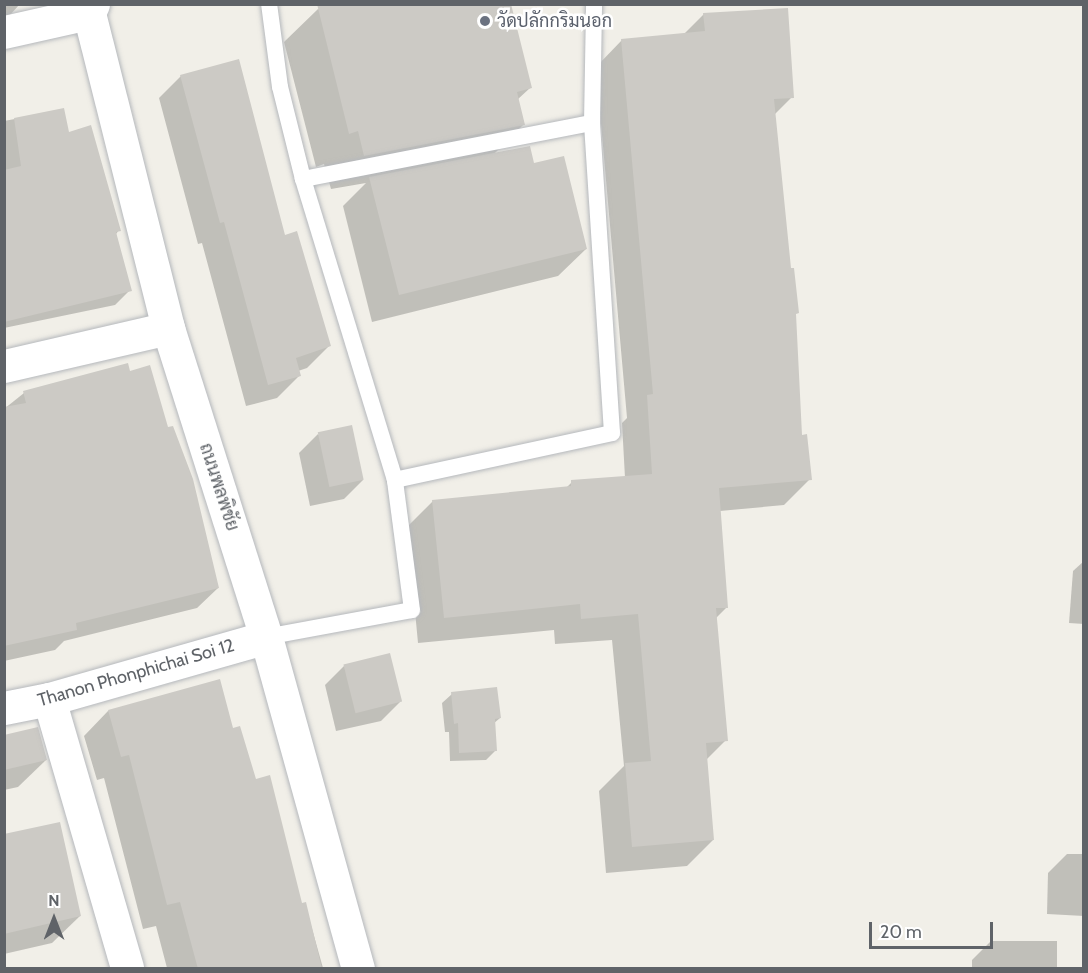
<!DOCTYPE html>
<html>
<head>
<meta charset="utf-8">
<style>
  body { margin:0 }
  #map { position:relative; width:1088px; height:973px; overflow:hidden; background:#f1efe8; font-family:Cabin,Sarabun,sans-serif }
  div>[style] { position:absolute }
  .shadow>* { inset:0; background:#0003 }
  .building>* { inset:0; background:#cccac5; transform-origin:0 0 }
  .roads { filter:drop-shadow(0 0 2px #b5b8bc) drop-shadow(0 0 2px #b5b8bc) }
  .lane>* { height:16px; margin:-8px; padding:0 8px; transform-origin:8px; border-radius:8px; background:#fff }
  .street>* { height:33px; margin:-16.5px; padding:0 16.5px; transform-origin:16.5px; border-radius:16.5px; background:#fff }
  .secondary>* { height:33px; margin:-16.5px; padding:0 16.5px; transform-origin:16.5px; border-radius:16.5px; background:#fff }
  .dots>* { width:16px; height:16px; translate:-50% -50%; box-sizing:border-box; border:3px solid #fff; border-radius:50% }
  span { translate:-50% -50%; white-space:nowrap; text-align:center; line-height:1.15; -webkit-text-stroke:5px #fff; paint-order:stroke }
  .worship-label { font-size:18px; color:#5b616d }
  .left { translate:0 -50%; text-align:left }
  .street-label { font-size:18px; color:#5f6368 }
  .frame { position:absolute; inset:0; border:6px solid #5f6368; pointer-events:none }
  .north { position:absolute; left:24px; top:889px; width:60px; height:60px; -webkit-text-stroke:4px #fff; paint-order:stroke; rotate:0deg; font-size:16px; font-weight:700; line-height:24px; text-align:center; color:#5f6368 }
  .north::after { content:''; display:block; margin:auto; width:21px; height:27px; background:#5f6368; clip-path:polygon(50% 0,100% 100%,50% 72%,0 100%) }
  .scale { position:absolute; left:869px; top:922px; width:124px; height:27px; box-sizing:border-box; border:3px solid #5f6368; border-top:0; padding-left:8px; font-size:18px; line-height:21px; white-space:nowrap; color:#5f6368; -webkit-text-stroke:4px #fff; paint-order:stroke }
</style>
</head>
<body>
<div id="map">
  <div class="shadow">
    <i style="clip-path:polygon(4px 4px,20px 4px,10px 15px,4px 16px)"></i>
    <i style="clip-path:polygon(318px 9px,530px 88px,517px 100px,523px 125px,494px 154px,533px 164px,586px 249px,558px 276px,372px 322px,343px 206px,366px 183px,331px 189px,324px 164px,316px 167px,284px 42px)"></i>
    <i style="clip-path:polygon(704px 14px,792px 97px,774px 115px,795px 315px,801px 436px,810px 479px,784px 505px,720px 511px,727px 607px,715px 619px,726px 740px,706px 760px,713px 840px,687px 866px,606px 873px,599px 791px,624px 766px,612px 640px,555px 644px,554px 630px,418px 643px,407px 527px,433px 501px,566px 488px,572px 482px,625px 478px,622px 423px,627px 418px,596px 67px,622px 40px,683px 35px)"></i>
    <i style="clip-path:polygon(181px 76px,284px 237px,329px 346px,307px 368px,298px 371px,299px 376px,277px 398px,246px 406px,202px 243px,198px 244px,159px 98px)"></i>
    <i style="clip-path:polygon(63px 110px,68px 133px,119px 230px,116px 234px,130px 290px,115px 305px,4px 328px,4px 121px)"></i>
    <i style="clip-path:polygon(129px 372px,167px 429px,218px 588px,197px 608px,64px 641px,55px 650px,4px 661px,4px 409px,24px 393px)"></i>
    <i style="clip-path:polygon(318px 434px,363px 480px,344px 499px,310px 506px,299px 453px)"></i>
    <i style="clip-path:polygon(1084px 561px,1084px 624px,1069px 623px,1073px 571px)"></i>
    <i style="clip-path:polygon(344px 666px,400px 702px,381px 721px,336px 731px,325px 685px)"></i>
    <i style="clip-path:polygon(452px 694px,500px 718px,493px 724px,495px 751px,486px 760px,450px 761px,449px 732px,445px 732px,442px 703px)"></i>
    <i style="clip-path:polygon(108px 711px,232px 730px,255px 781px,301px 905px,305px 904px,323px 968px,167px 968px,156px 926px,143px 929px,104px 778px,97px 780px,84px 736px)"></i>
    <i style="clip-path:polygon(4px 736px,46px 760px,18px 787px,4px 790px)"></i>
    <i style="clip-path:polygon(4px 836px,80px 916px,52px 943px,4px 954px)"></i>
    <i style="clip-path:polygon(1067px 854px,1084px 854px,1084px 916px,1047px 914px,1048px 873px)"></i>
    <i style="clip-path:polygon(991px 941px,1057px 941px,1057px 968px,972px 968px,972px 960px)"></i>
  </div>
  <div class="building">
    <i style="clip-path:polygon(317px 4px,511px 4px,532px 88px,517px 92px,525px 125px,364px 156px,358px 131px,349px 134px)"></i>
    <i style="clip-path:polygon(788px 8px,794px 98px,774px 99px,791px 268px,794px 268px,799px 313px,796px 314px,802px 435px,807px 434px,812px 480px,719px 488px,728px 608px,716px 608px,728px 741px,706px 743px,714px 840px,632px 847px,625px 763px,651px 761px,638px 614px,581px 619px,580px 604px,444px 618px,432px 500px,571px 486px,571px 480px,652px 474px,647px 395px,653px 394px,621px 39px,705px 31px,703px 13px)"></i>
    <i style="clip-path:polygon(239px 59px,285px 235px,297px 231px,331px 346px,296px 358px,301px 376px,268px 385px,224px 222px,220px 223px,180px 75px)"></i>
    <i style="clip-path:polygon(64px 108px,69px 132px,91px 125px,121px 231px,116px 232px,132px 291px,4px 322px,4px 170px,21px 166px,14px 118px)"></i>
    <i style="clip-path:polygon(530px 146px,534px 163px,564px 156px,587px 249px,399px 295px,369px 177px)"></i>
    <i style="clip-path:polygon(128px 363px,130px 371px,150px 365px,168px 427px,173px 426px,193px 479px,219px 588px,76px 623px,77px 630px,4px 646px,4px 407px,26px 403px,23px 391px)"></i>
    <i style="left:352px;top:425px;width:56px;height:35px;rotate:78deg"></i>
    <i style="left:390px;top:653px;width:50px;height:48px;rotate:76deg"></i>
    <i style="clip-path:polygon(220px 679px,233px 728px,240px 726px,256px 779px,270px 775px,302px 903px,306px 902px,322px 969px,198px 969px,180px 902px,167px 905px,129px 755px,121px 757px,108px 710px)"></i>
    <i style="clip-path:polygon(497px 687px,501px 718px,495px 719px,497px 751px,459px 753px,458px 723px,454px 724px,451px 692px)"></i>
    <i style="clip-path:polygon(38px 727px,47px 760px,4px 770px,4px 735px)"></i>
    <i style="clip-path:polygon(60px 822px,81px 916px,4px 934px,4px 834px)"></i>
  </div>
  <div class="roads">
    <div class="lane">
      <i style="left:303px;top:179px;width:294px;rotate:-11deg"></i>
      <i style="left:395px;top:480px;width:222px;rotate:-12.2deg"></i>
      <i style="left:612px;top:433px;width:311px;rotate:-93.7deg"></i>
      <i style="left:592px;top:123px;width:119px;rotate:-89deg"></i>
      <i style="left:266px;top:637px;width:148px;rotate:-10.5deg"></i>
      <i style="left:412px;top:610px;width:131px;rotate:-97.5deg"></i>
      <i style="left:395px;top:480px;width:315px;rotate:-107deg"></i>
      <i style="left:303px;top:179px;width:95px;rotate:-104deg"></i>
      <i style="left:280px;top:87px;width:84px;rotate:-97.5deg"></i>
    </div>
    <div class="street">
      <i style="left:4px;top:32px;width:87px;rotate:-12.6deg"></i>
      <i style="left:4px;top:366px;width:168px;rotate:-13deg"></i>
      <i style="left:49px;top:699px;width:280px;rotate:73.8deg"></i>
      <i style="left:4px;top:708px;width:46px;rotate:-11.3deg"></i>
      <i style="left:49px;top:699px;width:226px;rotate:-15.9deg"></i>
    </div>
    <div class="secondary">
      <i style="left:93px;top:4px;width:10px;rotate:114deg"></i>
      <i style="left:89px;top:13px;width:325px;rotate:75.9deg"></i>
      <i style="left:168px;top:328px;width:324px;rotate:72.4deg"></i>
      <i style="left:266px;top:637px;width:344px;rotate:74.5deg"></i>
    </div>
  </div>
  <div class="dots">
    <i style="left:485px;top:21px;background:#6b7280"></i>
  </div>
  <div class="worship-label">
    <span class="left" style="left:497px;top:21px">วัดปลักกริมนอก</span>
  </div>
  <div class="street-label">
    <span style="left:219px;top:487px;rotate:72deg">ถนนพลพิชัย</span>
    <span style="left:136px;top:673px;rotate:-16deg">Thanon Phonphichai Soi 12</span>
  </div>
  <div class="frame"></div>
  <div class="north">N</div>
  <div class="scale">20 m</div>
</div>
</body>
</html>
